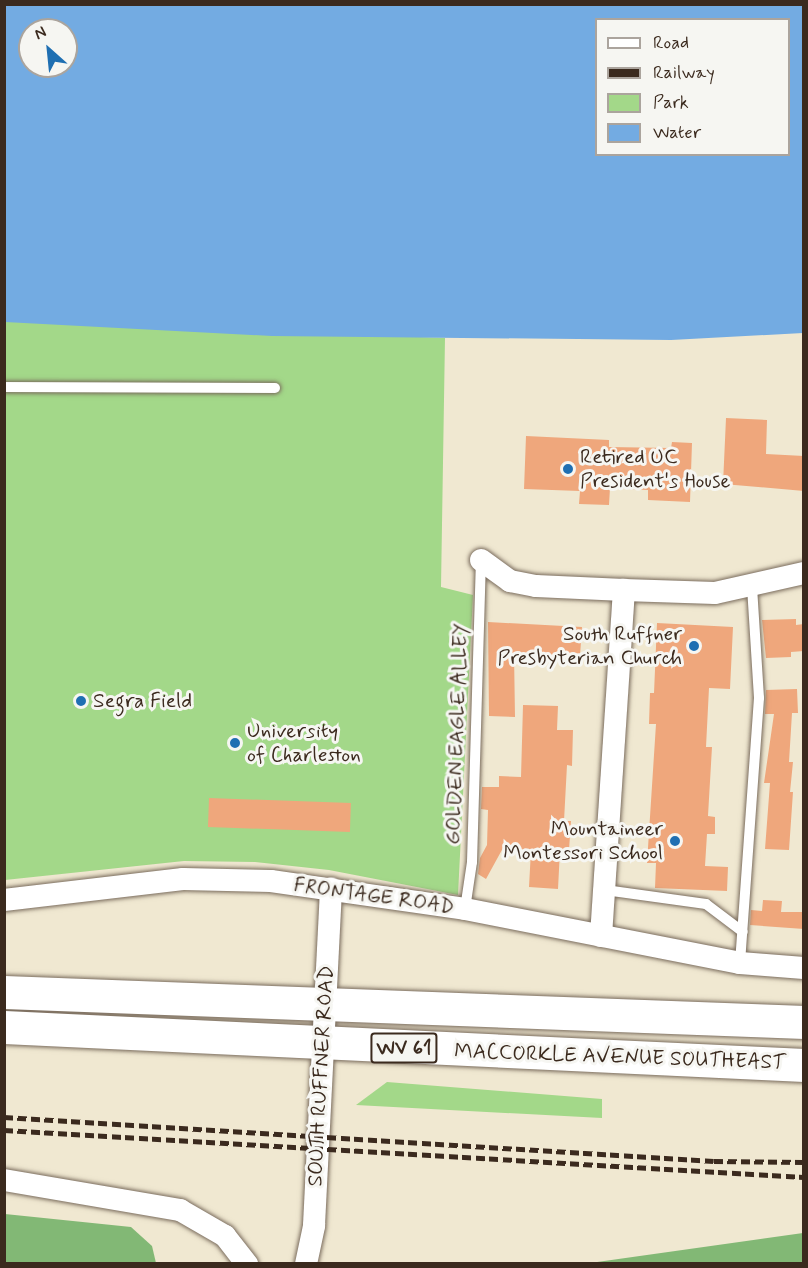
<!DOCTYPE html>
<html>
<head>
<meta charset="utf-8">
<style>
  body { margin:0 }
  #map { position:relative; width:808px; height:1268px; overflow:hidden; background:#f0e8d1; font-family:Mynerve,sans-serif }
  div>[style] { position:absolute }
  .green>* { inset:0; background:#a3d889 }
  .forest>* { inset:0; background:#82b875 }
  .water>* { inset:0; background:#73abe2 }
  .building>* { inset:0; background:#efa77c; transform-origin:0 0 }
  .roads { filter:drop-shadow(0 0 2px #7a6c5d) drop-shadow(0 0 2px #7a6c5d) }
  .service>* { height:10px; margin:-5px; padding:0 5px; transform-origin:5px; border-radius:5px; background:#fff }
  .minor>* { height:22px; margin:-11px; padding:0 11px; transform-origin:11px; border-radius:11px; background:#fff }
  .primary>* { height:33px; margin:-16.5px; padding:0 16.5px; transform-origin:16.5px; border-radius:16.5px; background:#fff }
  .rail>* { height:4.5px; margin-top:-2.25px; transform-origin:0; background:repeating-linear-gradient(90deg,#3b2a1e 0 9px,transparent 0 13.5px) }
  .dots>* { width:16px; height:16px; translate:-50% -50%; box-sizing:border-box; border:3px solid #f6f6f2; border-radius:50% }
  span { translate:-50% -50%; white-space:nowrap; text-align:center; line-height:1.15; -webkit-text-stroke:6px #f6f6f2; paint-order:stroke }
  .shield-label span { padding:2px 4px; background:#f6f6f2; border:2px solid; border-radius:4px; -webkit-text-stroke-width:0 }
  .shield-label { font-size:20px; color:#3b2a1e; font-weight:700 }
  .poi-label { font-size:21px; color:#3b2a1e }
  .left { translate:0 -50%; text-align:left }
  .right { translate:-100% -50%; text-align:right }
  .street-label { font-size:21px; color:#3b2a1e }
  .frame { position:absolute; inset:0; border:6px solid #3b2a1e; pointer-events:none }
  .legend { position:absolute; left:595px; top:18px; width:195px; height:138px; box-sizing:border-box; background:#f6f6f2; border:2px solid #aba49d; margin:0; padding:8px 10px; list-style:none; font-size:18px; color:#3b2a1e }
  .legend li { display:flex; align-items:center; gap:12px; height:30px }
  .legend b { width:30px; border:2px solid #aba49d }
  .north { position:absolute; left:18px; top:18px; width:60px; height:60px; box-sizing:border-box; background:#f6f6f2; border:2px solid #aba49d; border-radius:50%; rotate:333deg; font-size:16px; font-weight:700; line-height:24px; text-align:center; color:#3b2a1e }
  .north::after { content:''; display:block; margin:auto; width:21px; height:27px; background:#1f6fb2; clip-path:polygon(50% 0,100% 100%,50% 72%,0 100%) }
</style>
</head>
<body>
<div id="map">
  <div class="green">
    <i style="clip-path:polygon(5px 320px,445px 338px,441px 587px,473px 595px,458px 895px,329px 870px,255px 862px,184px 861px,5px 880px)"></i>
    <i style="clip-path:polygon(387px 1082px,602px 1099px,602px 1118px,356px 1105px)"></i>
  </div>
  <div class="forest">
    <i style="clip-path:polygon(5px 1214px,131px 1227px,152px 1246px,156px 1263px,5px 1263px)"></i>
    <i style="clip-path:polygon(803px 1233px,803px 1263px,590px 1263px)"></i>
  </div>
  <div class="water">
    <i style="clip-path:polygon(evenodd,4px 5px,803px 5px,803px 333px,671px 340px,272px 336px,5px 322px,4px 5px,596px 20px,788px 20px,788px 154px,596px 154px,596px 20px,4px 5px,30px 30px,66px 30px,66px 66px,30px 66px,30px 30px)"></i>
  </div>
  <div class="building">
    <i style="clip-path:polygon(726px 418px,767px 420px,766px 454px,804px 456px,804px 491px,723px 484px)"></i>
    <i style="clip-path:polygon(526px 436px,609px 440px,609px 447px,671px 448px,672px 442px,692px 443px,690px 502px,648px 500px,648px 490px,610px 488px,609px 505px,579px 504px,580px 491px,524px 489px)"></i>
    <i style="clip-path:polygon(796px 619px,796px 625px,804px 624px,804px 651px,791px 652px,791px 657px,766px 658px,762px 620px)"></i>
    <i style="clip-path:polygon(488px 622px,582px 627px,580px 656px,514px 653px,515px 717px,489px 716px)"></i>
    <i style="clip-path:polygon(657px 623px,733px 627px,730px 689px,709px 688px,706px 747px,712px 747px,708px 816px,715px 817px,715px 834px,707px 834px,705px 866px,728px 867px,727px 891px,655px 888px,656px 863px,647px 863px,656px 724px,649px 724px,650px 693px,654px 693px)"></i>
    <i style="clip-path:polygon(797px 689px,798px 713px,792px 713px,789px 762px,793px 762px,790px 792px,793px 792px,789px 850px,765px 849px,770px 783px,764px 783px,774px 714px,765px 714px,766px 690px)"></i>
    <i style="clip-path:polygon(523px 705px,558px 706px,557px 730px,573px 730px,572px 766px,567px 765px,564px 821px,571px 821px,569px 850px,560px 850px,558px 889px,529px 887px,531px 850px,503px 848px,486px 879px,478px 874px,480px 858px,487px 845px,488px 810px,481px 809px,482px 787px,499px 787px,499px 776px,521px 777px)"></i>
    <i style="left:209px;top:798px;width:142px;height:29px;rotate:2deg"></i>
    <i style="clip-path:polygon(763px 900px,782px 901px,781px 912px,804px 912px,804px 929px,750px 925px,751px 910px,762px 911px)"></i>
  </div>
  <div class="roads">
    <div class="service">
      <i style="left:4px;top:387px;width:271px;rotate:0.2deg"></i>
      <i style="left:605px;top:890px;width:102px;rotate:7.9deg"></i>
      <i style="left:706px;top:904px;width:46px;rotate:37.1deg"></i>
      <i style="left:465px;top:909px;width:48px;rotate:-81.5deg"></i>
      <i style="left:472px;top:862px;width:300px;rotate:-88.3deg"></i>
      <i style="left:740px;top:963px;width:266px;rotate:-85.9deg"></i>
      <i style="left:759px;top:698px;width:111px;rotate:-93.6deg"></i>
    </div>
    <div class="minor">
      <i style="left:481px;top:560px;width:36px;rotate:36deg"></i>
      <i style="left:510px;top:581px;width:26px;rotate:11deg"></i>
      <i style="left:536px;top:586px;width:88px;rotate:2.6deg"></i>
      <i style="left:624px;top:590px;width:91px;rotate:1.9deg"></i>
      <i style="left:715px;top:593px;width:91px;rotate:-12.7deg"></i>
      <i style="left:4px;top:900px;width:180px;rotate:-6.7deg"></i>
      <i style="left:183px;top:879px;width:88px;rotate:1.3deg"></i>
      <i style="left:271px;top:881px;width:196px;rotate:8.2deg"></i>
      <i style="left:465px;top:909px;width:280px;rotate:11.1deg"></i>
      <i style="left:740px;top:963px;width:64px;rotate:4.5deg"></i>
      <i style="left:601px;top:936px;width:347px;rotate:-86.2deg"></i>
      <i style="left:4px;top:1180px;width:179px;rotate:9.7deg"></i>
      <i style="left:180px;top:1210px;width:52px;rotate:30deg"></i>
      <i style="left:225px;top:1236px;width:36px;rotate:52deg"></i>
      <i style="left:306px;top:1264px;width:40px;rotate:-78deg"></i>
      <i style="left:314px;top:1225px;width:337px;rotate:-87.1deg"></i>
    </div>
    <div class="primary">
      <i style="left:4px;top:992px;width:801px;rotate:2.15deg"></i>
      <i style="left:4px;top:1027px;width:801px;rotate:2.72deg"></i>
    </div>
  </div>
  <div class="rail">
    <i style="left:4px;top:1117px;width:711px;rotate:3.55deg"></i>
    <i style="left:714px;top:1161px;width:90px;rotate:0.6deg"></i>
    <i style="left:4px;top:1130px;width:801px;rotate:3.36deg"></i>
  </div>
  <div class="dots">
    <i style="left:568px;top:469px;background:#1f6fb2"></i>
    <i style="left:694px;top:646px;background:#1f6fb2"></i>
    <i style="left:81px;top:701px;background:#1f6fb2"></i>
    <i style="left:235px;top:743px;background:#1f6fb2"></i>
    <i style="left:675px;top:841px;background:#1f6fb2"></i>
  </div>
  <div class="shield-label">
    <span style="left:404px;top:1048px">WV 61</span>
  </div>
  <div class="poi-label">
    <span class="left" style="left:580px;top:469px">Retired UC<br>President's House</span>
    <span class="right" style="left:682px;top:646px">South Ruffner<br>Presbyterian Church</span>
    <span class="left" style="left:93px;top:701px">Segra Field</span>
    <span class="left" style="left:247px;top:743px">University<br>of Charleston</span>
    <span class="right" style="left:663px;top:841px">Mountaineer<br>Montessori School</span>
  </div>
  <div class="street-label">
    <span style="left:457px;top:734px;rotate:-88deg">GOLDEN EAGLE ALLEY</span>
    <span style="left:374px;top:896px;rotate:8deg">FRONTAGE ROAD</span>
    <span style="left:620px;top:1057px;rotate:2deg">MACCORKLE AVENUE SOUTHEAST</span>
    <span style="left:321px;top:1076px;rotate:-87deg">SOUTH RUFFNER ROAD</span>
  </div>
  <div class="frame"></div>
  <ul class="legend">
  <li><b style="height:8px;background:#fff"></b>Road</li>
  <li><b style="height:8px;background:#3b2a1e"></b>Railway</li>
  <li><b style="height:16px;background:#a3d889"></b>Park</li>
  <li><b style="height:16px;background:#73abe2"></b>Water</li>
  </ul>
  <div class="north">N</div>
</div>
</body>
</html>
